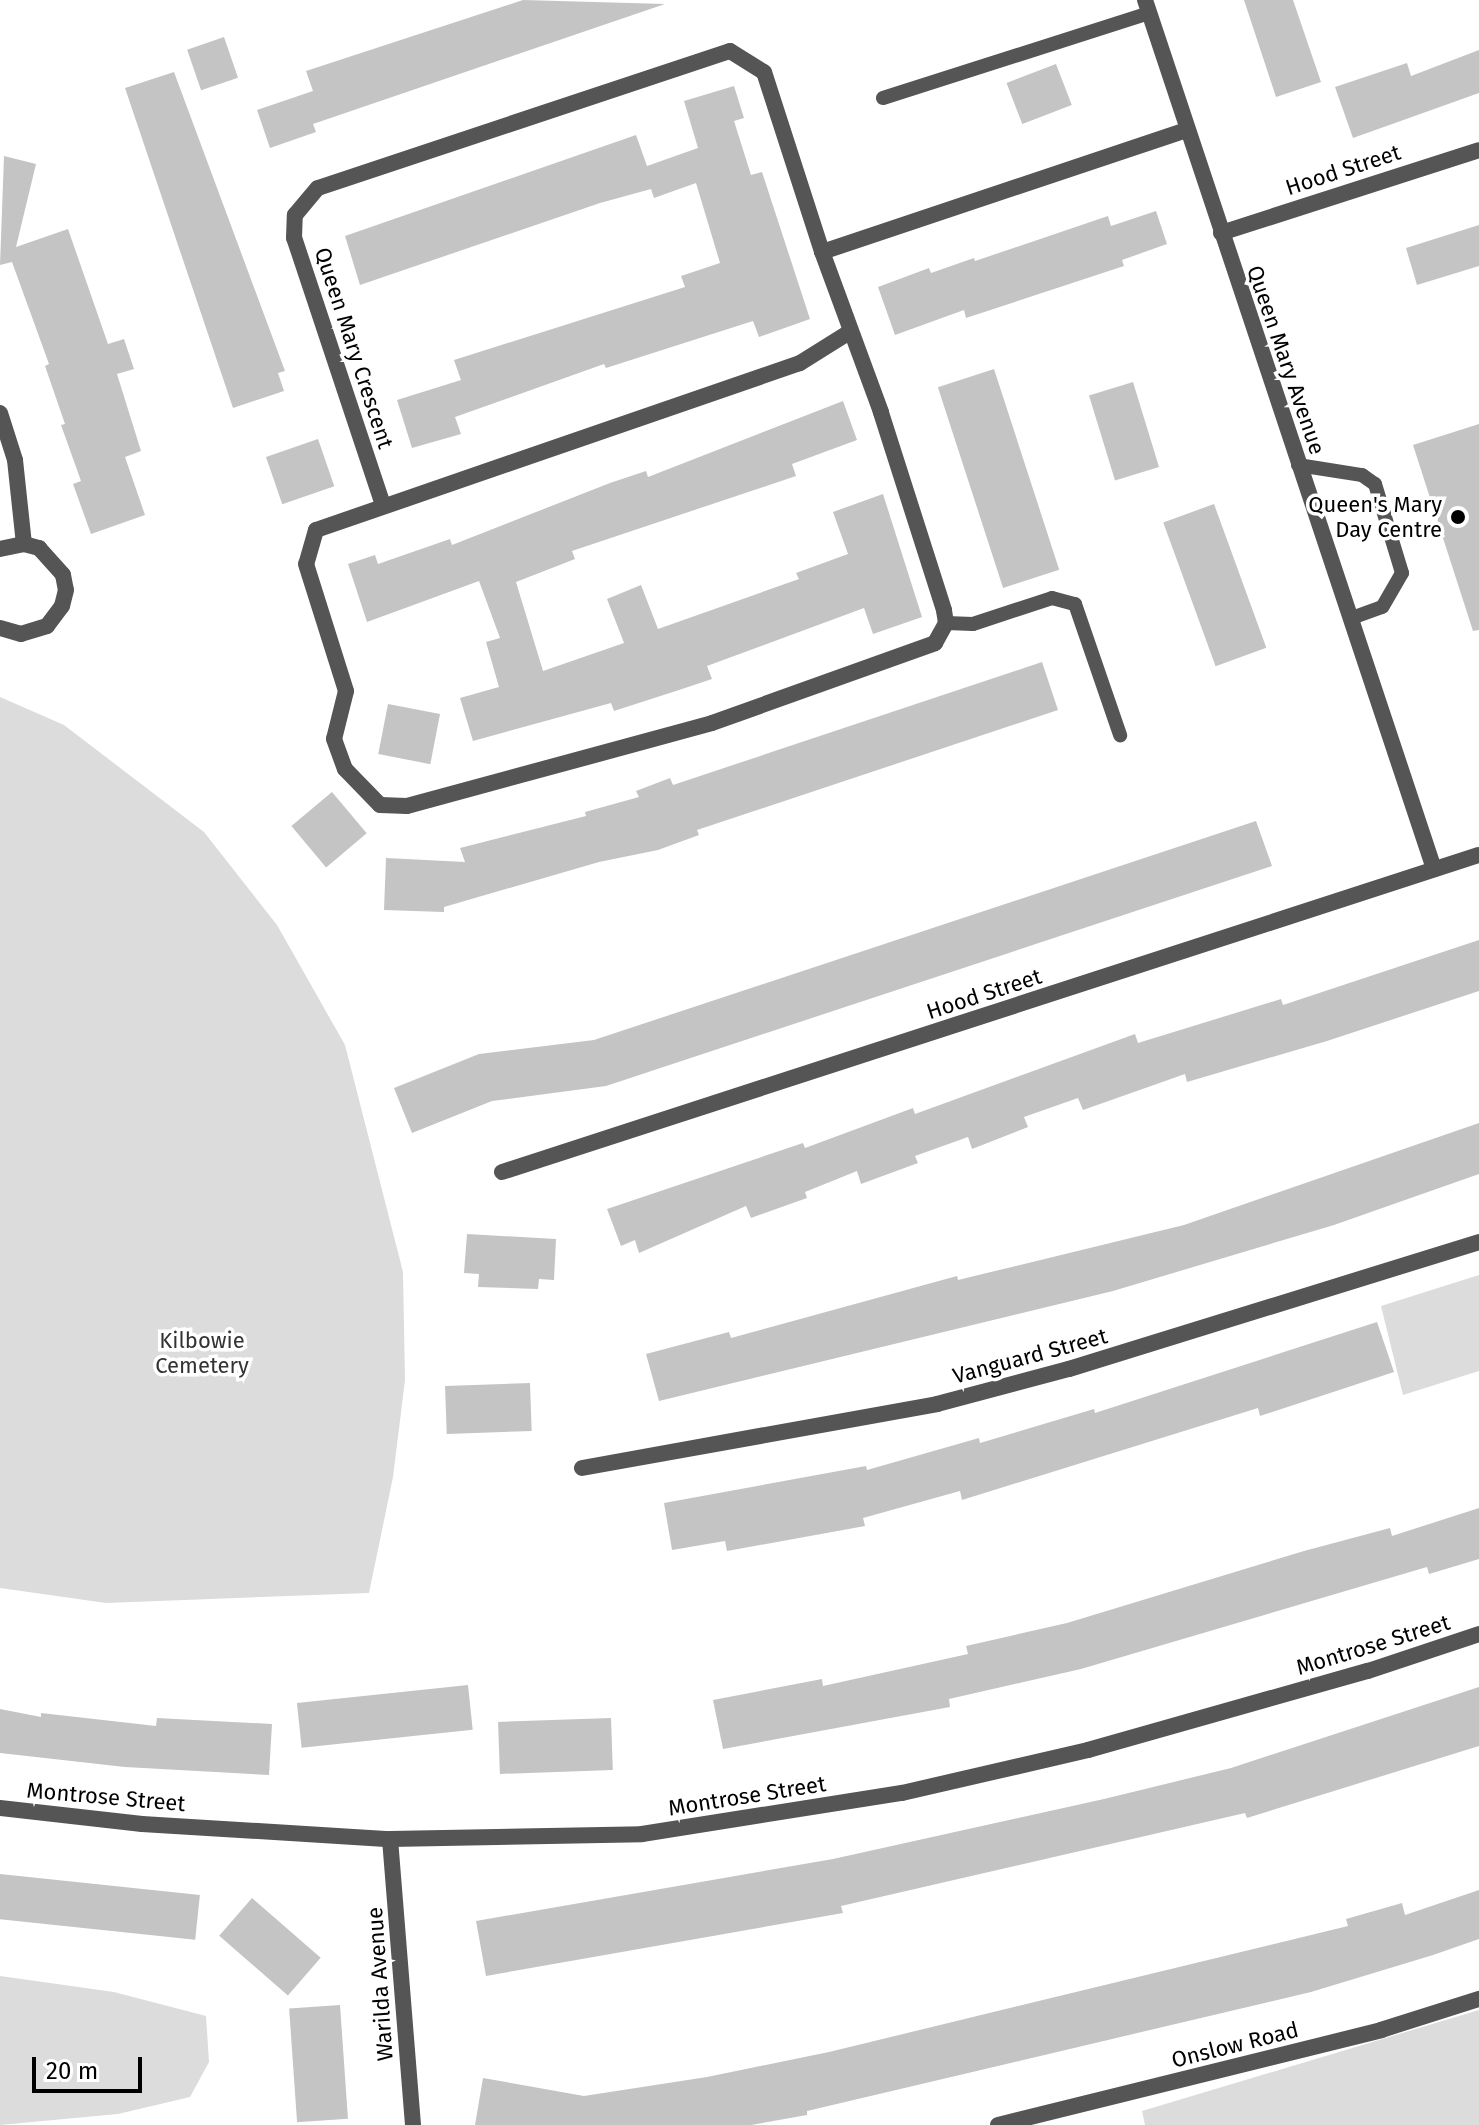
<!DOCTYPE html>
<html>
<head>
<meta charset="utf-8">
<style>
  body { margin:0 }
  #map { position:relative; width:1479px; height:2125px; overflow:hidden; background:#fff; font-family:"Fira Sans",sans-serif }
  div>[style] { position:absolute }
  .green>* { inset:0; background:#dcdcdc }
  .building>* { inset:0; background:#c4c4c4; transform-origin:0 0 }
  .lane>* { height:14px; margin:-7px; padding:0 7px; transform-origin:7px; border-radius:7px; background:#555 }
  .street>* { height:16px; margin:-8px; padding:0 8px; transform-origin:8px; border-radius:8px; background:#555 }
  .dots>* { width:22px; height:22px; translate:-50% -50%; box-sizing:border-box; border:4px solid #fff; border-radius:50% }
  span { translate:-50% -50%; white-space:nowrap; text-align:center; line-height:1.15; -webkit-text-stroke:7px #fff; paint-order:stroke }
  .street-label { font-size:22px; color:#000 }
  .poi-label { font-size:22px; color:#000 }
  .right { translate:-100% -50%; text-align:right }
  .park-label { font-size:22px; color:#333 }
  .scale { position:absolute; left:32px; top:2057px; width:110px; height:36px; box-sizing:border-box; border:4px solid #000; border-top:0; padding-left:10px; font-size:24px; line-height:28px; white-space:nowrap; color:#000; -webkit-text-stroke:6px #fff; paint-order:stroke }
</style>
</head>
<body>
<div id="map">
  <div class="green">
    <i style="clip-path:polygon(0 697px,64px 725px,204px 832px,277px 925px,345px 1045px,403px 1272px,405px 1380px,393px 1477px,369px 1593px,106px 1603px,0 1588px)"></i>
    <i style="clip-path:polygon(1479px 1275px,1479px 1371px,1403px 1395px,1381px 1306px)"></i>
    <i style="clip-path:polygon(0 1976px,114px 1992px,206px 2016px,209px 2062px,190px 2097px,118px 2114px,0 2125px)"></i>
    <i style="clip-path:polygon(1479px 2010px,1479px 2125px,1145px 2125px,1142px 2111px)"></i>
  </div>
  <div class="building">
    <i style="clip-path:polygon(523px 0,665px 4px,313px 124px,316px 132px,270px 148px,257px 110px,313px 91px,306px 71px)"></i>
    <i style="clip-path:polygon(1244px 0,1293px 0,1321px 82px,1276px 97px)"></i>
    <i style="left:224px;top:37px;width:43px;height:39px;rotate:71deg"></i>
    <i style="clip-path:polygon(1479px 50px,1479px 93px,1353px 138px,1335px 87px,1407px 63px,1411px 76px)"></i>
    <i style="left:1056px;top:64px;width:44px;height:53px;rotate:69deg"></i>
    <i style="clip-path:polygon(174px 72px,285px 371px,278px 373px,284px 391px,233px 408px,125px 88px)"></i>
    <i style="clip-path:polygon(734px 86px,744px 118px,734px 121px,751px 175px,762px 172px,810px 319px,759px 337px,753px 321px,606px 368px,604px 364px,455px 417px,461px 434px,412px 448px,397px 400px,461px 380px,454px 360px,685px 287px,681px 276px,720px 263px,696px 183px,654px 198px,651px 189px,600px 203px,360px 285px,345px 236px,636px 135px,647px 166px,698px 148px,684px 101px)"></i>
    <i style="clip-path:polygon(4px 156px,36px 164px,16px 247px,68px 229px,108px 344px,124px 339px,134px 369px,117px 374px,141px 451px,125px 457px,145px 515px,91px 534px,73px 484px,81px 481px,61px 425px,65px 424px,45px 366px,49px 364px,12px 262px,0 265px)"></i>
    <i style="clip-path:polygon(1156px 211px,1167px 244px,1122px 260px,1124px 266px,966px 318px,964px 310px,895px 335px,878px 287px,929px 268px,931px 273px,974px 258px,975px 261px,1108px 216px,1111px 226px)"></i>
    <i style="clip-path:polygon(1479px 225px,1479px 266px,1417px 285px,1406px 248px)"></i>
    <i style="left:994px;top:369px;width:211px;height:59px;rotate:72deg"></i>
    <i style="left:1133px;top:382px;width:89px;height:46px;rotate:73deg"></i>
    <i style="clip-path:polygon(843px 401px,857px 440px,792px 464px,796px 476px,572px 551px,575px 559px,516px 582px,543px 671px,624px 643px,607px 599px,641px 585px,658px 629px,799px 579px,796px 573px,848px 554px,833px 512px,883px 494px,922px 617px,873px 634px,864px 608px,707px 666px,712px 679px,679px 690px,614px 711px,611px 703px,473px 741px,460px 698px,499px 687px,486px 642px,500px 638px,479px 581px,367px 622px,348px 564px,375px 555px,378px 564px,450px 539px,452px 545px,610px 483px,646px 471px,648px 477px)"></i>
    <i style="clip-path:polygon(1479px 424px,1479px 630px,1473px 631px,1413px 445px)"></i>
    <i style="left:318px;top:439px;width:50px;height:55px;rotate:71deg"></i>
    <i style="left:1214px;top:504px;width:153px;height:54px;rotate:70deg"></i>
    <i style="clip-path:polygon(1042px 662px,1058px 710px,697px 830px,699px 835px,658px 850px,599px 862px,444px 907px,444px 912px,384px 910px,386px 858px,465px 862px,460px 848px,586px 816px,585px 812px,639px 797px,636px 791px,670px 778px,673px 785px)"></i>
    <i style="left:388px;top:704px;width:53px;height:51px;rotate:11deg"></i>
    <i style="left:332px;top:792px;width:54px;height:53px;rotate:50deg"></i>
    <i style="clip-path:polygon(1256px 821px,1272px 866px,606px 1086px,492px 1101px,412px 1133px,394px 1088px,479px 1054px,594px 1040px)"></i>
    <i style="clip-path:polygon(1479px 940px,1479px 991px,1327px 1041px,1187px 1082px,1185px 1074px,1083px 1110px,1078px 1098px,1024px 1117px,1028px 1127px,972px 1149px,968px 1137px,915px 1156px,918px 1163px,861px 1184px,857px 1171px,805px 1192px,807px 1198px,751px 1218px,746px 1206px,639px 1253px,635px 1240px,621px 1246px,607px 1209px,803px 1143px,805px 1148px,913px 1108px,915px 1114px,1135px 1034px,1138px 1043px,1281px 999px,1283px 1005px)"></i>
    <i style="clip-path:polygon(1479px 1123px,1479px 1174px,1334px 1225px,1113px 1291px,659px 1401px,646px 1354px,729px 1332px,731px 1338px,957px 1276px,958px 1280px,1184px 1225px)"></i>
    <i style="clip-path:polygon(467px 1234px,556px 1239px,554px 1280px,539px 1279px,538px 1289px,478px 1287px,479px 1274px,464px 1273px)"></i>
    <i style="clip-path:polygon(1377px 1322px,1394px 1372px,1260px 1416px,1258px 1408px,962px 1500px,960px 1491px,863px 1518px,865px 1526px,727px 1551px,725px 1541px,672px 1550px,664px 1503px,866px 1466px,867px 1470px,979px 1438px,980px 1443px,1094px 1409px,1095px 1413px)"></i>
    <i style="left:530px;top:1383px;width:48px;height:85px;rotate:88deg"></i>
    <i style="clip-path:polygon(1479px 1508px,1479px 1559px,1429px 1574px,1427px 1567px,1081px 1669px,949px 1699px,950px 1707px,723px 1749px,713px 1700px,822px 1679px,823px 1686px,968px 1654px,966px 1646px,1067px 1623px,1304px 1551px,1390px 1528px,1392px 1536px)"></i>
    <i style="left:468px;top:1685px;width:45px;height:172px;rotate:84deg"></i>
    <i style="clip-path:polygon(1479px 1687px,1479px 1746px,1247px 1818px,1245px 1813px,841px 1906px,843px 1913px,486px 1976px,476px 1921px,833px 1859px,1104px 1799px,1231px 1768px)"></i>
    <i style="clip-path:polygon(0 1709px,41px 1717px,41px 1713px,156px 1726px,157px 1718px,272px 1724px,269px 1775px,125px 1767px,0 1753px)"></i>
    <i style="left:611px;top:1718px;width:52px;height:113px;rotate:88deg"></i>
    <i style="left:0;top:1874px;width:201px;height:45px;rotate:6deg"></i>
    <i style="clip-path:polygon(1479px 1890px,1479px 1939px,1433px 1955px,1311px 1992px,807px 2111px,807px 2115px,751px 2125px,475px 2125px,483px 2078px,584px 2096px,707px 2077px,829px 2052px,1348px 1926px,1346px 1919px,1402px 1903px,1405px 1915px)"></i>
    <i style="left:252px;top:1898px;width:91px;height:50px;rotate:41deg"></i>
    <i style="left:340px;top:2005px;width:114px;height:51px;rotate:86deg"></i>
  </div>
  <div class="lane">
    <i style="left:883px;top:98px;width:279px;rotate:-17.7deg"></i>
    <i style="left:1298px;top:465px;width:65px;rotate:8.9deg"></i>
    <i style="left:1362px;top:475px;width:16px;rotate:35deg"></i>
    <i style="left:1375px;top:484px;width:93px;rotate:73.1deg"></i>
    <i style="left:1402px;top:573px;width:39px;rotate:120deg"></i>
    <i style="left:1382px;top:607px;width:33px;rotate:160deg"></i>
    <i style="left:946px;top:623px;width:27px;rotate:2deg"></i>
    <i style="left:973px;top:624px;width:83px;rotate:-18.2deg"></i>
    <i style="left:1052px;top:598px;width:24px;rotate:15deg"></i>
    <i style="left:1075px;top:604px;width:139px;rotate:71deg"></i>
  </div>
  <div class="street">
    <i style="left:1145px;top:0;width:916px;rotate:71.6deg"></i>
    <i style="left:1221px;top:233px;width:271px;rotate:-17.8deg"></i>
    <i style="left:848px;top:333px;width:57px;rotate:148deg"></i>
    <i style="left:800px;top:363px;width:512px;rotate:160.96deg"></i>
    <i style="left:316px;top:530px;width:35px;rotate:106deg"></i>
    <i style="left:306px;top:564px;width:133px;rotate:72.5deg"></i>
    <i style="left:346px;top:691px;width:49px;rotate:104deg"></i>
    <i style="left:334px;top:739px;width:32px;rotate:70deg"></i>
    <i style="left:345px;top:769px;width:50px;rotate:45.8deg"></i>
    <i style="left:380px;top:805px;width:27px;rotate:2deg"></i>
    <i style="left:407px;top:806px;width:316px;rotate:-15.2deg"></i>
    <i style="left:712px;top:723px;width:237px;rotate:-19.7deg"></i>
    <i style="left:935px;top:643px;width:23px;rotate:-61deg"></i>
    <i style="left:946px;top:623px;width:13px;rotate:-99deg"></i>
    <i style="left:944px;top:610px;width:208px;rotate:-107.7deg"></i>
    <i style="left:881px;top:412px;width:171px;rotate:-110.2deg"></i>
    <i style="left:822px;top:252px;width:384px;rotate:-18.5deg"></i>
    <i style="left:0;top:413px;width:49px;rotate:72.3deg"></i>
    <i style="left:15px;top:460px;width:84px;rotate:83.9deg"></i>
    <i style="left:383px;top:505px;width:281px;rotate:-108.4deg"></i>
    <i style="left:294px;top:238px;width:23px;rotate:-88deg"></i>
    <i style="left:295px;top:215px;width:35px;rotate:-50deg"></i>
    <i style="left:318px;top:188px;width:434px;rotate:-18.4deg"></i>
    <i style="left:730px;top:51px;width:40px;rotate:32deg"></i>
    <i style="left:764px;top:72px;width:189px;rotate:72.1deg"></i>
    <i style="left:0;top:549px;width:25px;rotate:-12deg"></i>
    <i style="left:24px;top:544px;width:16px;rotate:15deg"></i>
    <i style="left:39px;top:548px;width:36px;rotate:48deg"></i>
    <i style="left:63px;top:575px;width:15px;rotate:79deg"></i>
    <i style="left:66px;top:590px;width:16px;rotate:104deg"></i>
    <i style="left:62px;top:606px;width:25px;rotate:127deg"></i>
    <i style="left:47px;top:626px;width:27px;rotate:163deg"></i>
    <i style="left:21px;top:634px;width:22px;rotate:-164deg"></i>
    <i style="left:502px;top:1172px;width:1027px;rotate:-17.98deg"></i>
    <i style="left:582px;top:1468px;width:361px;rotate:-10.2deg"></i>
    <i style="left:937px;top:1404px;width:137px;rotate:-14.9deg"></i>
    <i style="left:1069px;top:1369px;width:429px;rotate:-17.2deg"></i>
    <i style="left:0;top:1808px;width:143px;rotate:6.4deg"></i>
    <i style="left:142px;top:1824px;width:248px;rotate:3.5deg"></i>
    <i style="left:390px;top:1839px;width:252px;rotate:-1.1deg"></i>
    <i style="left:642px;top:1834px;width:263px;rotate:-9deg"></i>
    <i style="left:902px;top:1793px;width:191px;rotate:-13deg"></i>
    <i style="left:1088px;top:1750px;width:291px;rotate:-15.8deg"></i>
    <i style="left:1368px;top:1671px;width:117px;rotate:-18.4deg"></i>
    <i style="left:390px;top:1839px;width:287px;rotate:85.4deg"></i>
    <i style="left:998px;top:2125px;width:395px;rotate:-13.9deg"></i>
    <i style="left:1381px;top:2030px;width:103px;rotate:-17.6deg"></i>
  </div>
  <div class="dots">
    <i style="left:1458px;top:517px;background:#000"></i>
  </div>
  <div class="street-label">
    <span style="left:1343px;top:170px;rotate:-18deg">Hood Street</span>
    <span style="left:354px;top:348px;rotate:72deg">Queen Mary Crescent</span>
    <span style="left:1286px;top:360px;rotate:71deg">Queen Mary Avenue</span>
    <span style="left:984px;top:994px;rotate:-18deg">Hood Street</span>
    <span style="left:1030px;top:1356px;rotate:-15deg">Vanguard Street</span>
    <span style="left:1373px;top:1645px;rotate:-17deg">Montrose Street</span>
    <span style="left:747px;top:1796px;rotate:-9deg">Montrose Street</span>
    <span style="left:106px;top:1797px;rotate:5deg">Montrose Street</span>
    <span style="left:380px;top:1984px;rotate:-94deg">Warilda Avenue</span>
    <span style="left:1235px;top:2045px;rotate:-14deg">Onslow Road</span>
  </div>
  <div class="poi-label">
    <span class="right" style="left:1442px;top:517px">Queen's Mary<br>Day Centre</span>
  </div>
  <div class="park-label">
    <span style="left:202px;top:1353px">Kilbowie<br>Cemetery</span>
  </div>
  <div class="scale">20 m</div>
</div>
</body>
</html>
